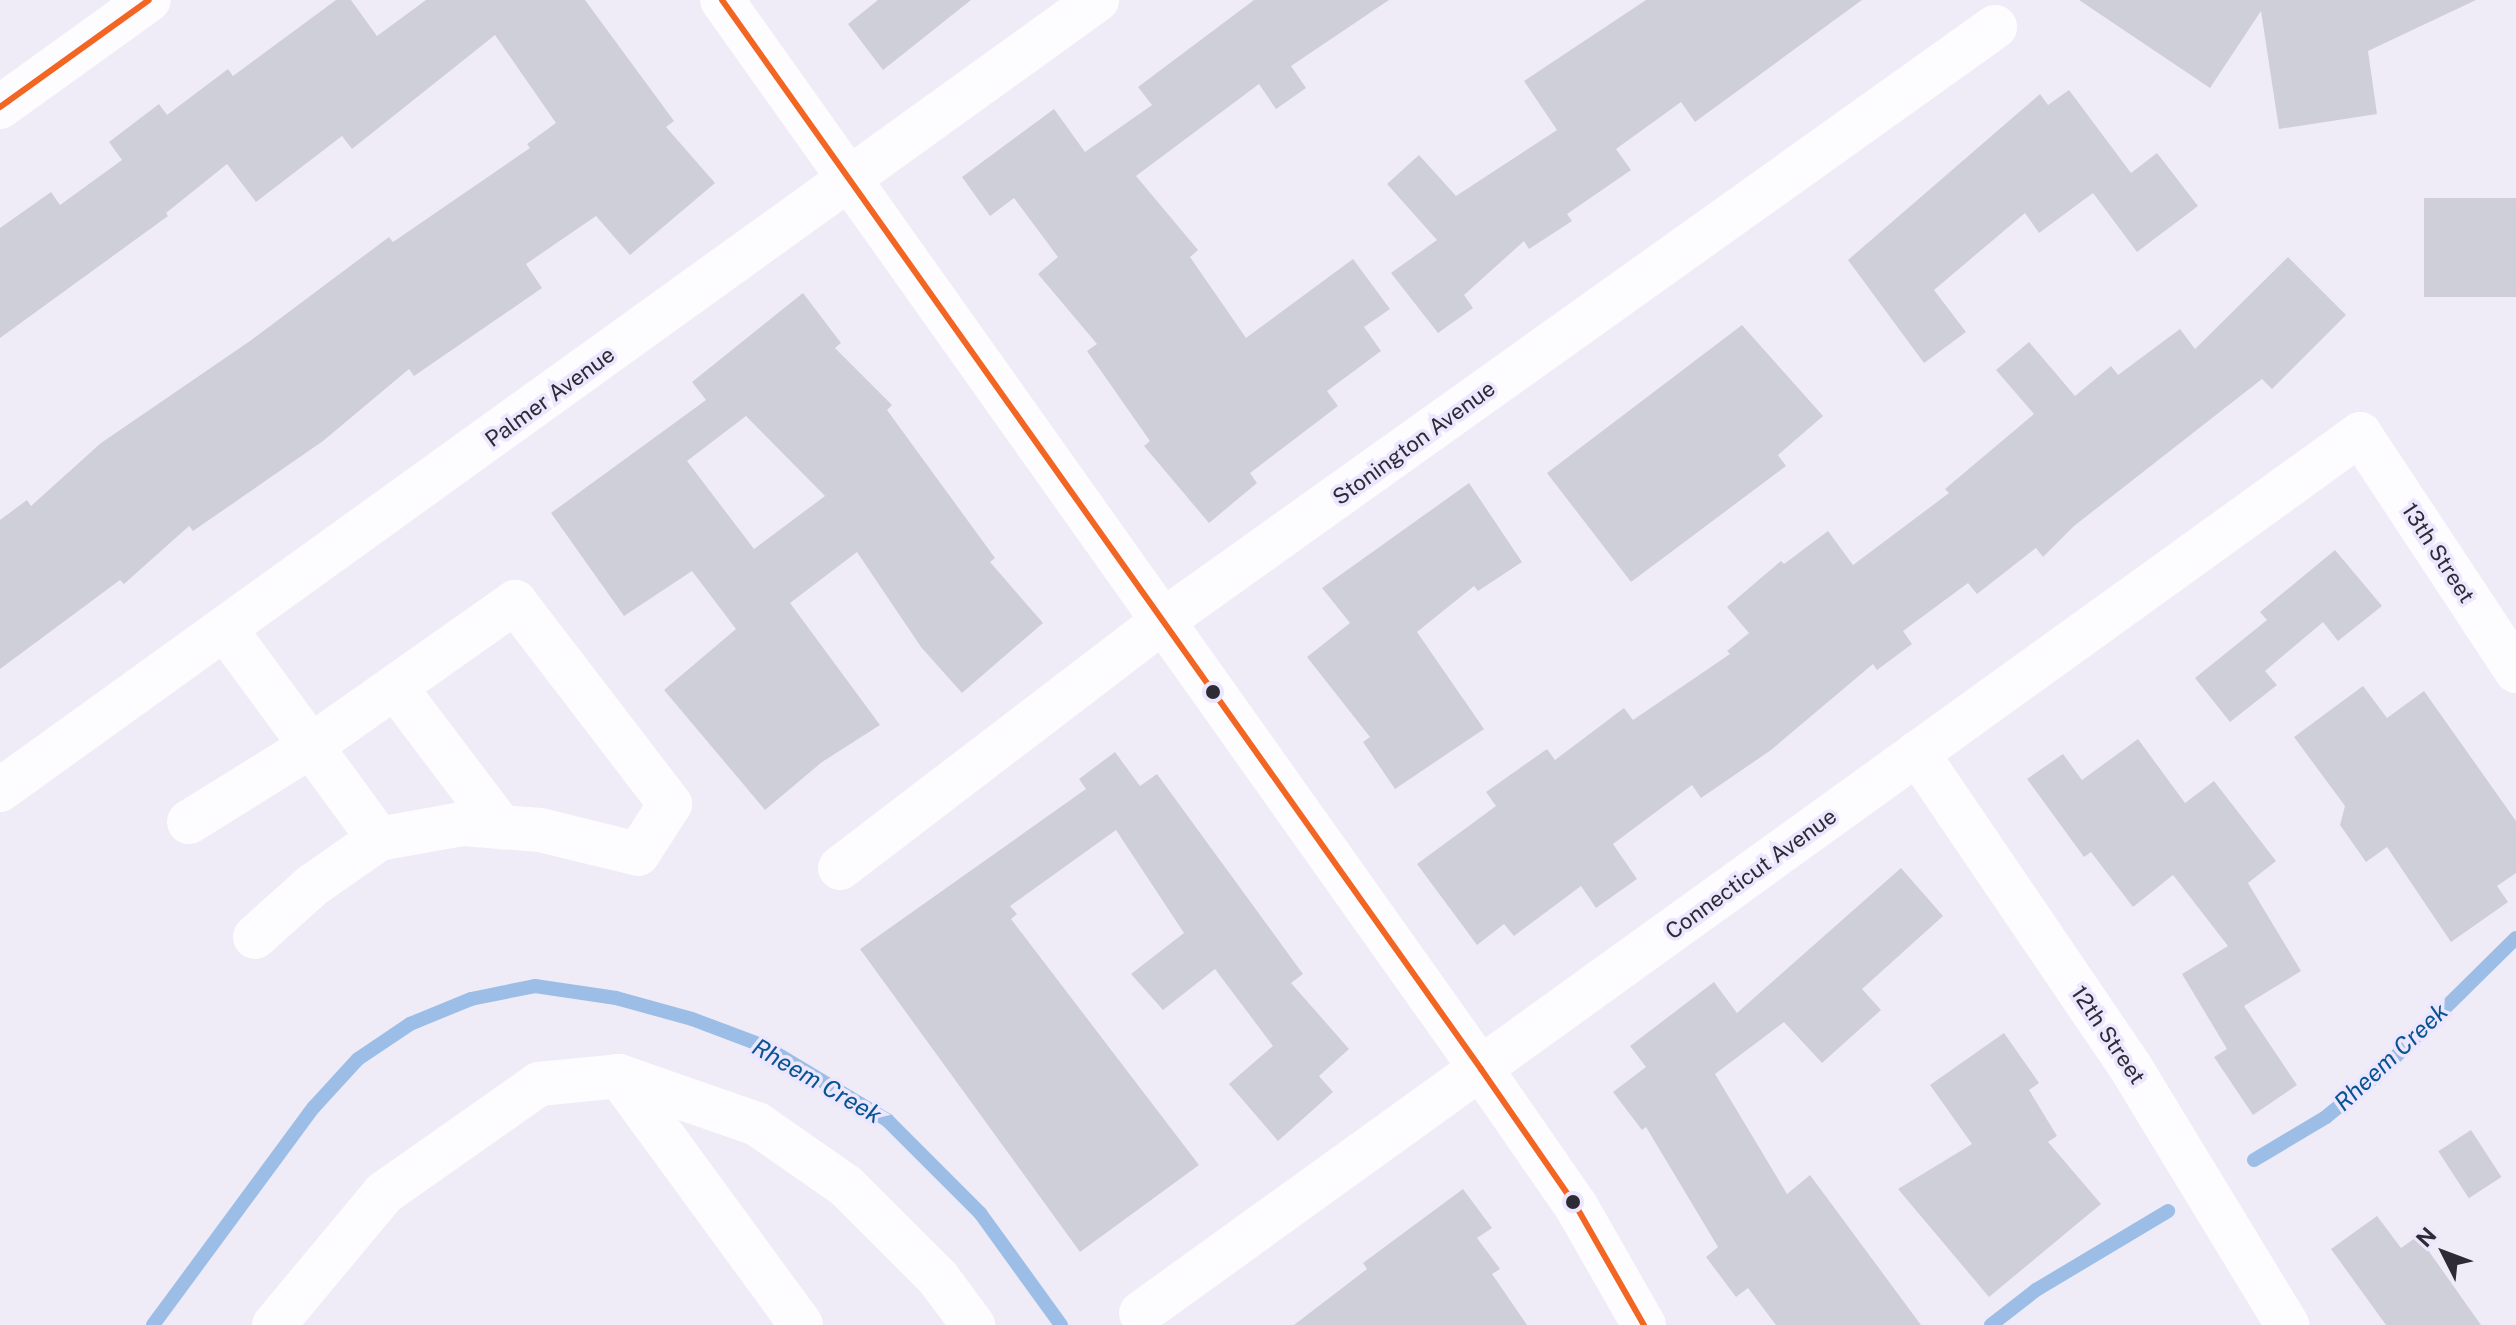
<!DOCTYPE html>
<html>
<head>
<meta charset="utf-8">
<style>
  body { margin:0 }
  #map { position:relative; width:2516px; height:1325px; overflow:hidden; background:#efecf8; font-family:"Public Sans",sans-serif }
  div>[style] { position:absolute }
  .stream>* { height:14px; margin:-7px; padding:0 7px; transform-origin:7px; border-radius:7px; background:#9cbee6 }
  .building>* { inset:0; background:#cfcfd9; transform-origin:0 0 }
  .minor>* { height:44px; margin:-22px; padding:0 22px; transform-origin:22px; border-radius:22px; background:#fdfcfe }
  .bus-1>* { height:6px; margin:-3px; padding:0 3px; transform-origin:3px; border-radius:3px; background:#f26522 }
  .dots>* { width:22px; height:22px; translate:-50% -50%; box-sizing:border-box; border:4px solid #ece6fe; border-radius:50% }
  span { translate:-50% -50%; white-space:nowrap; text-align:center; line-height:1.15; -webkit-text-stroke:7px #ece6fe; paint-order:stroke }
  .street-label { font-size:22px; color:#2d2b34 }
  .water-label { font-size:24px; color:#075493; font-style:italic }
  .north { position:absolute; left:2404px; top:1213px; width:80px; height:80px; -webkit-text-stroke:6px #ece6fe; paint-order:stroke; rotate:312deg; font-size:22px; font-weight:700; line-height:32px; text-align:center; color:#2d2b34 }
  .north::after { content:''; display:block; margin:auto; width:28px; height:36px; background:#2d2b34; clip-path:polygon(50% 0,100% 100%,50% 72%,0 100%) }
</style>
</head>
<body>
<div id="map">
  <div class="stream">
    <i style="left:2254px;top:1160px;width:84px;rotate:-30.8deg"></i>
    <i style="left:2326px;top:1117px;width:66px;rotate:-39.5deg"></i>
    <i style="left:2377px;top:1075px;width:195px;rotate:-44.6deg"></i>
    <i style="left:153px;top:1325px;width:271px;rotate:-53.6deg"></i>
    <i style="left:314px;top:1107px;width:65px;rotate:-47.5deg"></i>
    <i style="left:358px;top:1059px;width:63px;rotate:-33.9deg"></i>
    <i style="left:410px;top:1024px;width:66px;rotate:-22.3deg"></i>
    <i style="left:471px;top:999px;width:65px;rotate:-11.5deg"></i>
    <i style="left:535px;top:986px;width:82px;rotate:8.4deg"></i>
    <i style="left:616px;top:998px;width:79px;rotate:15.4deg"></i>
    <i style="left:692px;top:1019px;width:77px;rotate:20.6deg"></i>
    <i style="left:764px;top:1046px;width:144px;rotate:31deg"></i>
    <i style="left:887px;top:1120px;width:132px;rotate:45deg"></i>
    <i style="left:980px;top:1213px;width:138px;rotate:54.1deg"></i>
    <i style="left:1991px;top:1325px;width:57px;rotate:-37.9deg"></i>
    <i style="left:2036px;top:1290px;width:154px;rotate:-30.9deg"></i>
  </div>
  <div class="building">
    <i style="clip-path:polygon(336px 0,351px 0,377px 36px,426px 0,585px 0,674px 121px,666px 127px,715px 183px,630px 255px,596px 216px,526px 264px,542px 288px,414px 376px,409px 369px,323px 441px,193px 531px,189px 526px,124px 584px,120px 580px,0 669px,0 520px,27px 500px,31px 506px,101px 443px,250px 341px,389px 237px,393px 242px,530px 148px,527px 144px,556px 123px,495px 35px,352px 149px,342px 136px,256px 202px,227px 164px,166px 213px,168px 216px,0 338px,0 228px,51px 192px,60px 205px,122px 160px,109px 142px,159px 104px,167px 115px,228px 69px,233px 76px)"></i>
    <i style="clip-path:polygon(878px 0,971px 0,883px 70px,848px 24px)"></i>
    <i style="clip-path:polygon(1254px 0,1389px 0,1291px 66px,1306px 88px,1276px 109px,1259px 84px,1136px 176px,1198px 250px,1190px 257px,1246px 338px,1353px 259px,1390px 309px,1364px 327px,1381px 351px,1327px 391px,1338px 406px,1250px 473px,1257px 483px,1209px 523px,1144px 446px,1150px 441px,1087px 351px,1097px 344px,1038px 274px,1058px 257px,1014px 198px,990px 216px,962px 177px,1054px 109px,1085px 152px,1152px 105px,1138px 87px)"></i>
    <i style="clip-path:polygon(1646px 0,1862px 0,1695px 122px,1681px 102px,1616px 149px,1631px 170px,1567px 214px,1572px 221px,1529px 249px,1524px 241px,1464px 295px,1473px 308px,1438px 333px,1391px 273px,1437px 240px,1387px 184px,1419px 155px,1456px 196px,1557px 130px,1524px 81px)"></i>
    <i style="clip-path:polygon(2079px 0,2476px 0,2368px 51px,2377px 114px,2279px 129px,2261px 11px,2210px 88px)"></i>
    <i style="clip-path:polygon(2069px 90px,2131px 173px,2157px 153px,2198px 206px,2137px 252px,2093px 193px,2039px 233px,2025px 213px,1934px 290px,1966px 332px,1924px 363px,1848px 260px,2040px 94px,2048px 105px)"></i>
    <i style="left:2516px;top:198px;width:99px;height:92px;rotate:90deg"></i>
    <i style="clip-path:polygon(2288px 257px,2346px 315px,2272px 389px,2262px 379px,2074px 526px,2043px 557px,2036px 548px,1977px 594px,1968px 583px,1903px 631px,1912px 644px,1877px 670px,1873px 664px,1771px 750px,1701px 798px,1692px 785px,1613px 844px,1637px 879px,1596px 908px,1581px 886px,1514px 936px,1504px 924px,1477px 945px,1417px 864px,1496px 806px,1486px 792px,1547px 749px,1555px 760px,1624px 708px,1633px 720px,1730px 654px,1727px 651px,1749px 633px,1727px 607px,1781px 561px,1784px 564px,1828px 531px,1853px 565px,1949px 493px,1945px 489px,2034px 414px,1996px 370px,2029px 342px,2075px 396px,2111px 366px,2118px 375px,2180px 329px,2195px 349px)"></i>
    <i style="clip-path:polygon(evenodd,803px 293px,841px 343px,835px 348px,892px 405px,887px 410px,995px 558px,990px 562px,1043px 623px,962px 693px,921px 647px,857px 552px,790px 603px,880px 725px,822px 762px,765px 810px,664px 690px,736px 629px,692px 571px,624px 616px,551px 513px,706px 400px,692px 382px,803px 293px,746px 416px,825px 496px,754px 549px,687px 461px,746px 416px)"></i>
    <i style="clip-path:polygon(1742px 325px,1823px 416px,1778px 455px,1786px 466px,1631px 582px,1547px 473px)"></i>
    <i style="clip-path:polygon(1469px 483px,1522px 562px,1478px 591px,1474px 586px,1417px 632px,1484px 729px,1395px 789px,1363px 742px,1370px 737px,1307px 657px,1350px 623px,1322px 588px)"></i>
    <i style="clip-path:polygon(2335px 550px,2382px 606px,2338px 641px,2323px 622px,2265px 671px,2277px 685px,2230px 722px,2195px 678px,2267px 620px,2260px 612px)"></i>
    <i style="clip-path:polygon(2363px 686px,2387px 718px,2424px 691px,2516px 821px,2516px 873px,2497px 886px,2508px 902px,2451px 942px,2387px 847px,2366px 862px,2340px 825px,2345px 806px,2294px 737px)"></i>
    <i style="clip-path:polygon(2138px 739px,2185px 803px,2214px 781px,2276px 861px,2248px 883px,2301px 971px,2244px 1006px,2297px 1085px,2253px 1115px,2214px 1057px,2227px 1049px,2182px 974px,2228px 946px,2173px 875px,2133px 907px,2091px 852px,2084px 857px,2027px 779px,2063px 754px,2082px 780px)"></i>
    <i style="clip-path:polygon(1115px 752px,1140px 786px,1157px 774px,1303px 974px,1291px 983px,1349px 1049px,1319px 1076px,1333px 1092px,1278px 1141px,1229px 1084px,1273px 1046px,1215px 969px,1163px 1010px,1131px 974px,1184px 933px,1116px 830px,1010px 906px,1017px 914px,1011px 919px,1199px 1165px,1080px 1252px,860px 949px,1086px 789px,1079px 779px)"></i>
    <i style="clip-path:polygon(1901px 868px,1943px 916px,1862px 989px,1881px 1010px,1822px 1063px,1784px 1022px,1715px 1074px,1787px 1194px,1810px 1175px,1921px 1325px,1776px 1325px,1748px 1288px,1736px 1297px,1706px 1257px,1718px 1247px,1646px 1127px,1642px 1130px,1613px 1092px,1646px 1067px,1630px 1046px,1714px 982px,1737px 1013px)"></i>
    <i style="clip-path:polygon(2004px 1033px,2039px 1083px,2029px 1090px,2057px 1136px,2048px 1142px,2101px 1204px,1989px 1297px,1898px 1189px,1972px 1144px,1930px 1085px)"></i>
    <i style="left:2471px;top:1130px;width:56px;height:39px;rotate:57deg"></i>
    <i style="clip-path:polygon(1463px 1189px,1492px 1228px,1477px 1238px,1500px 1269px,1492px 1274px,1527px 1325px,1294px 1325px,1367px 1269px,1363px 1263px)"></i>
    <i style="clip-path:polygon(2377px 1216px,2401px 1248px,2418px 1236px,2481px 1325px,2386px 1325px,2331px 1249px)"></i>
  </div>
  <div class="minor">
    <i style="left:722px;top:0;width:1311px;rotate:54.62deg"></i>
    <i style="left:1481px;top:1069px;width:167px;rotate:55.3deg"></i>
    <i style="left:1576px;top:1206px;width:137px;rotate:60.3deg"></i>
    <i style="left:0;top:107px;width:183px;rotate:-35.7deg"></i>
    <i style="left:395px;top:687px;width:176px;rotate:52.9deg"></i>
    <i style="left:1917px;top:753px;width:381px;rotate:55.8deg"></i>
    <i style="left:2131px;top:1068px;width:301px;rotate:58.7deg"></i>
    <i style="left:0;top:790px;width:1352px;rotate:-35.76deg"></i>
    <i style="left:189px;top:822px;width:144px;rotate:-31.9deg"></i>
    <i style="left:311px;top:746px;width:250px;rotate:-35.2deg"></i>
    <i style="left:515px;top:602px;width:255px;rotate:52.5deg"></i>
    <i style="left:670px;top:804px;width:59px;rotate:122.6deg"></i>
    <i style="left:638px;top:854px;width:101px;rotate:-166.2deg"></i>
    <i style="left:540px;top:830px;width:78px;rotate:-175.6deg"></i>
    <i style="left:462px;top:824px;width:84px;rotate:169.8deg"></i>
    <i style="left:379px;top:839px;width:115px;rotate:-126.2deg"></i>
    <i style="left:311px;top:746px;width:145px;rotate:-126.3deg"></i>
    <i style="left:840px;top:868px;width:408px;rotate:-37.4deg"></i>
    <i style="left:1164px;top:620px;width:1021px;rotate:-35.51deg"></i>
    <i style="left:255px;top:937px;width:78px;rotate:-41.9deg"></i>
    <i style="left:313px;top:885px;width:80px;rotate:-34.9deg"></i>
    <i style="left:619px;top:1076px;width:308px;rotate:53.8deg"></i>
    <i style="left:1141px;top:1313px;width:1503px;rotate:-35.79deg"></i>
    <i style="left:2360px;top:434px;width:284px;rotate:56.6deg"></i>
    <i style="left:274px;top:1325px;width:172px;rotate:-50.2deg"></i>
    <i style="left:384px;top:1193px;width:189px;rotate:-35.1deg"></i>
    <i style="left:539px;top:1084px;width:80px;rotate:-5.7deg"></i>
    <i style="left:619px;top:1076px;width:146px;rotate:19.2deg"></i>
    <i style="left:757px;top:1124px;width:108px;rotate:34.9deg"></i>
    <i style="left:846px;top:1186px;width:130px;rotate:45deg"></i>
    <i style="left:938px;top:1278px;width:59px;rotate:53.3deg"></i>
  </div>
  <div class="bus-1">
    <i style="left:722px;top:0;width:1311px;rotate:54.62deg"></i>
    <i style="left:1481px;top:1069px;width:167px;rotate:55.3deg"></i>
    <i style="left:1576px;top:1206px;width:137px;rotate:60.3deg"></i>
    <i style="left:0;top:107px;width:183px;rotate:-35.7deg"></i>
  </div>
  <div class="dots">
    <i style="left:1213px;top:692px;background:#2d2b34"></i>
    <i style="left:1573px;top:1202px;background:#2d2b34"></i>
  </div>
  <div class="street-label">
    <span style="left:550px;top:397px;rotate:-36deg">Palmer Avenue</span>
    <span style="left:1414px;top:443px;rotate:-36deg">Stonington Avenue</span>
    <span style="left:2438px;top:553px;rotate:57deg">13th Street</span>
    <span style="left:1751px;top:874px;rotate:-36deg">Connecticut Avenue</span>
    <span style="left:2108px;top:1035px;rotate:56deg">12th Street</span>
  </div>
  <div class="water-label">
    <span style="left:2391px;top:1057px;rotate:-43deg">Rheem Creek</span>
    <span style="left:817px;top:1081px;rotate:30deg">Rheem Creek</span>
  </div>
  <div class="north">N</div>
</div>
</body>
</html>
